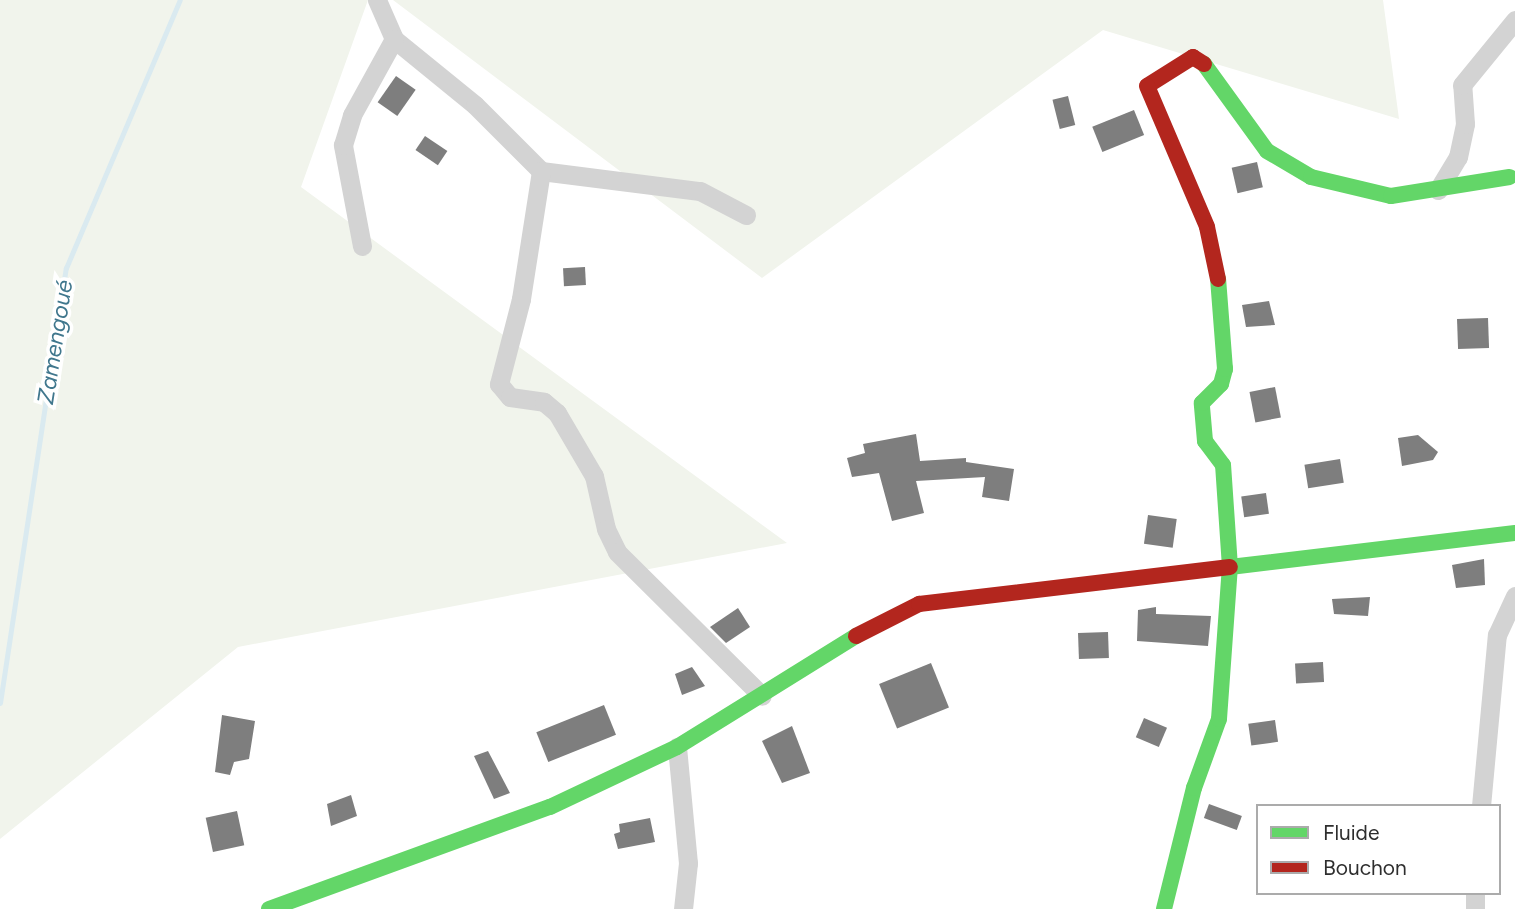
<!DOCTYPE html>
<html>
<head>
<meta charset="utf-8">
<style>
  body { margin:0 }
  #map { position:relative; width:1515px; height:909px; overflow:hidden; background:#fff; font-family:Figtree,sans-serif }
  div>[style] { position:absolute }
  .green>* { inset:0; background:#f1f4ec }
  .stream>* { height:5px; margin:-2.5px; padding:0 2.5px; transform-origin:2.5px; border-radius:2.5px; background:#daeaf0 }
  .building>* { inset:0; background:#7e7e7e; transform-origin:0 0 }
  .street>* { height:19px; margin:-9.5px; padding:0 9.5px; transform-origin:9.5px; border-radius:9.5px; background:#d3d3d3 }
  .fast>* { height:16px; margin:-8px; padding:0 8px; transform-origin:8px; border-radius:8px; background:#63d668 }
  .jam>* { height:16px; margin:-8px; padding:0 8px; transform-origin:8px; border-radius:8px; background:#b3261e }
  span { translate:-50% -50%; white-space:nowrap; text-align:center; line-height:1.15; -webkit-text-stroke:7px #fff; paint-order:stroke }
  .water-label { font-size:23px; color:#40778d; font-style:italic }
  .legend { position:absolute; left:1256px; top:804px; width:245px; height:91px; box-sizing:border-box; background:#fff; border:2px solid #ababab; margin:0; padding:9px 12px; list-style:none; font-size:21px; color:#2e2e2e }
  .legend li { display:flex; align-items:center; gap:14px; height:35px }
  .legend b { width:35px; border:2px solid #ababab }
</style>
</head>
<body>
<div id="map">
  <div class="green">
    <i style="clip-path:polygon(0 0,368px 0,301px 187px,787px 543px,238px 647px,0 839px)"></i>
    <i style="clip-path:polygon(393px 0,1383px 0,1399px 119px,1103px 30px,762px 278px)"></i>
  </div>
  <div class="stream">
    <i style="left:0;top:703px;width:440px;rotate:-81.4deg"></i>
    <i style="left:66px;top:268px;width:291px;rotate:-67deg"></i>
  </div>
  <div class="building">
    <i style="left:396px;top:76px;width:24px;height:32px;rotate:35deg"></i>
    <i style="left:1068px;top:96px;width:30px;height:16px;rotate:76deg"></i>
    <i style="left:1134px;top:110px;width:27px;height:45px;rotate:68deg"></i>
    <i style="left:425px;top:136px;width:27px;height:17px;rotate:34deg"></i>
    <i style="left:1257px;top:162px;width:26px;height:26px;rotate:77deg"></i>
    <i style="left:585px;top:267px;width:18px;height:22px;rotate:87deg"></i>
    <i style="clip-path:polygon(1269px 301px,1275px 325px,1246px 327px,1242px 305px)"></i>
    <i style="left:1488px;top:318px;width:30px;height:31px;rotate:88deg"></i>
    <i style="left:1275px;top:387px;width:31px;height:26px;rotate:79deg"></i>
    <i style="clip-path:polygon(916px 434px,920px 461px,966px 458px,966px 462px,1014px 469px,1009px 501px,982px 497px,985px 477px,916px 481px,924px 513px,892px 521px,879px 473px,852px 477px,847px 458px,865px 453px,863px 444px)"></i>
    <i style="clip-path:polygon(1418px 435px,1438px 452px,1433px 460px,1402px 466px,1398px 438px)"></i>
    <i style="left:1340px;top:459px;width:24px;height:36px;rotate:81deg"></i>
    <i style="left:1266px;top:493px;width:21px;height:25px;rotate:82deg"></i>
    <i style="left:1148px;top:515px;width:29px;height:29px;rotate:8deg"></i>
    <i style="clip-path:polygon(1484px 559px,1485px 585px,1456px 588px,1452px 565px)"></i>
    <i style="clip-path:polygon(1370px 597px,1368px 616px,1334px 614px,1332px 599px)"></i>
    <i style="clip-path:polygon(1156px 607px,1156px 614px,1211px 616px,1208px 646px,1137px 641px,1138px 610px)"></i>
    <i style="clip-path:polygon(738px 608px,750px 627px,726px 643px,710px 627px)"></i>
    <i style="left:1108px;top:632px;width:26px;height:30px;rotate:88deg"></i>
    <i style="left:1323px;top:662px;width:20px;height:28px;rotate:87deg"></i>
    <i style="left:931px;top:663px;width:48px;height:56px;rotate:68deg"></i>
    <i style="clip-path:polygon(692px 667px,705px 686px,682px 695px,675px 674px)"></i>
    <i style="left:604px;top:705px;width:32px;height:73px;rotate:68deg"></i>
    <i style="clip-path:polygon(222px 715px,255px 721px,249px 759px,234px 762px,230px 775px,215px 772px)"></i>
    <i style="left:1144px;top:718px;width:25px;height:21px;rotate:23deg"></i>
    <i style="left:1275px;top:720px;width:22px;height:27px;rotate:82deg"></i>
    <i style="clip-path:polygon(792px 726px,810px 773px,782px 783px,762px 741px)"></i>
    <i style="clip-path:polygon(488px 751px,510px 793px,494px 799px,474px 756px)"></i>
    <i style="clip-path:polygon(351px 795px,357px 816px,331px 826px,327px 804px)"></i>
    <i style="left:1209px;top:804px;width:35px;height:15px;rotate:20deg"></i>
    <i style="left:237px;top:811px;width:35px;height:32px;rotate:78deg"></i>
    <i style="clip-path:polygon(650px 818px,655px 842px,618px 849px,614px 834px,620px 832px,619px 824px)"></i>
  </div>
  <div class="street">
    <i style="left:377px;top:0;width:43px;rotate:66.4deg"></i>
    <i style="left:394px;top:39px;width:104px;rotate:39.2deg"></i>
    <i style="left:475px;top:105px;width:93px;rotate:45deg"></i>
    <i style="left:541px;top:171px;width:160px;rotate:7.2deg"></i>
    <i style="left:700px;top:191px;width:52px;rotate:27.6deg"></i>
    <i style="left:541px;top:171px;width:130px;rotate:98.9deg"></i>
    <i style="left:521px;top:299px;width:88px;rotate:104.5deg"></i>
    <i style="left:499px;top:384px;width:17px;rotate:50deg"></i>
    <i style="left:510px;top:397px;width:34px;rotate:8deg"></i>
    <i style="left:544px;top:402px;width:17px;rotate:40deg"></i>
    <i style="left:557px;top:413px;width:73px;rotate:59.6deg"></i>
    <i style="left:594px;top:476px;width:54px;rotate:77.2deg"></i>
    <i style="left:606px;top:529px;width:25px;rotate:64deg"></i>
    <i style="left:617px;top:552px;width:204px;rotate:44.8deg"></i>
    <i style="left:1438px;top:190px;width:39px;rotate:-59deg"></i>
    <i style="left:1458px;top:157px;width:34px;rotate:-78deg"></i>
    <i style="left:1465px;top:124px;width:39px;rotate:-94deg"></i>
    <i style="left:1462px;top:85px;width:84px;rotate:-50.8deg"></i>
    <i style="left:362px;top:246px;width:103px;rotate:-100.7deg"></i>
    <i style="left:343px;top:145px;width:31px;rotate:-73deg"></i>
    <i style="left:352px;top:115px;width:87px;rotate:-61.1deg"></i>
    <i style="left:677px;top:747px;width:117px;rotate:84.6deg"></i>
    <i style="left:688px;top:863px;width:46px;rotate:96.2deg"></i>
    <i style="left:1481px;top:806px;width:172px;rotate:-84.7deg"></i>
    <i style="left:1497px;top:635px;width:43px;rotate:-65.2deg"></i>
    <i style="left:1475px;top:893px;width:16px;rotate:90deg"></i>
  </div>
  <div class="fast">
    <i style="left:1204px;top:64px;width:107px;rotate:54.1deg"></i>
    <i style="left:1267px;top:151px;width:51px;rotate:30.6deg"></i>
    <i style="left:1311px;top:177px;width:82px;rotate:13.4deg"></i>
    <i style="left:1391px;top:196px;width:120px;rotate:-9.1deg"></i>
    <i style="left:1230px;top:567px;width:287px;rotate:-6.8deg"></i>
    <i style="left:269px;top:909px;width:299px;rotate:-20deg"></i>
    <i style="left:550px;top:807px;width:140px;rotate:-25.3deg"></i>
    <i style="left:677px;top:747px;width:211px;rotate:-31.8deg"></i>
    <i style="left:1164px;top:909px;width:125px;rotate:-76.1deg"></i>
    <i style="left:1194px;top:788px;width:73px;rotate:-70.1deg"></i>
    <i style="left:1219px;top:719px;width:152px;rotate:-85.9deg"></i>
    <i style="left:1230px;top:567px;width:102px;rotate:-93.9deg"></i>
    <i style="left:1223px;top:465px;width:30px;rotate:-127deg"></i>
    <i style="left:1205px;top:441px;width:38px;rotate:-95deg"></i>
    <i style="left:1202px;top:403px;width:27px;rotate:-45deg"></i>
    <i style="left:1221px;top:384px;width:16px;rotate:-75deg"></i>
    <i style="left:1225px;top:369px;width:90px;rotate:-94.4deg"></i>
  </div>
  <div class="jam">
    <i style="left:1204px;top:64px;width:13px;rotate:-148deg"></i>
    <i style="left:1193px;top:57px;width:54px;rotate:147.8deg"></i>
    <i style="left:1147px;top:86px;width:153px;rotate:66.9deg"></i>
    <i style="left:1207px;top:227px;width:53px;rotate:78.1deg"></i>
    <i style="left:856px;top:636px;width:71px;rotate:-26.9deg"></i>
    <i style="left:919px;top:604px;width:313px;rotate:-6.8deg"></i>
  </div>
  <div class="water-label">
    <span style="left:55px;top:342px;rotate:-81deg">Zamengoué</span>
  </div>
  <ul class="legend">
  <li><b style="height:9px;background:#63d668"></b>Fluide</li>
  <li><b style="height:9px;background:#b3261e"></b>Bouchon</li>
  </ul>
</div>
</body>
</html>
